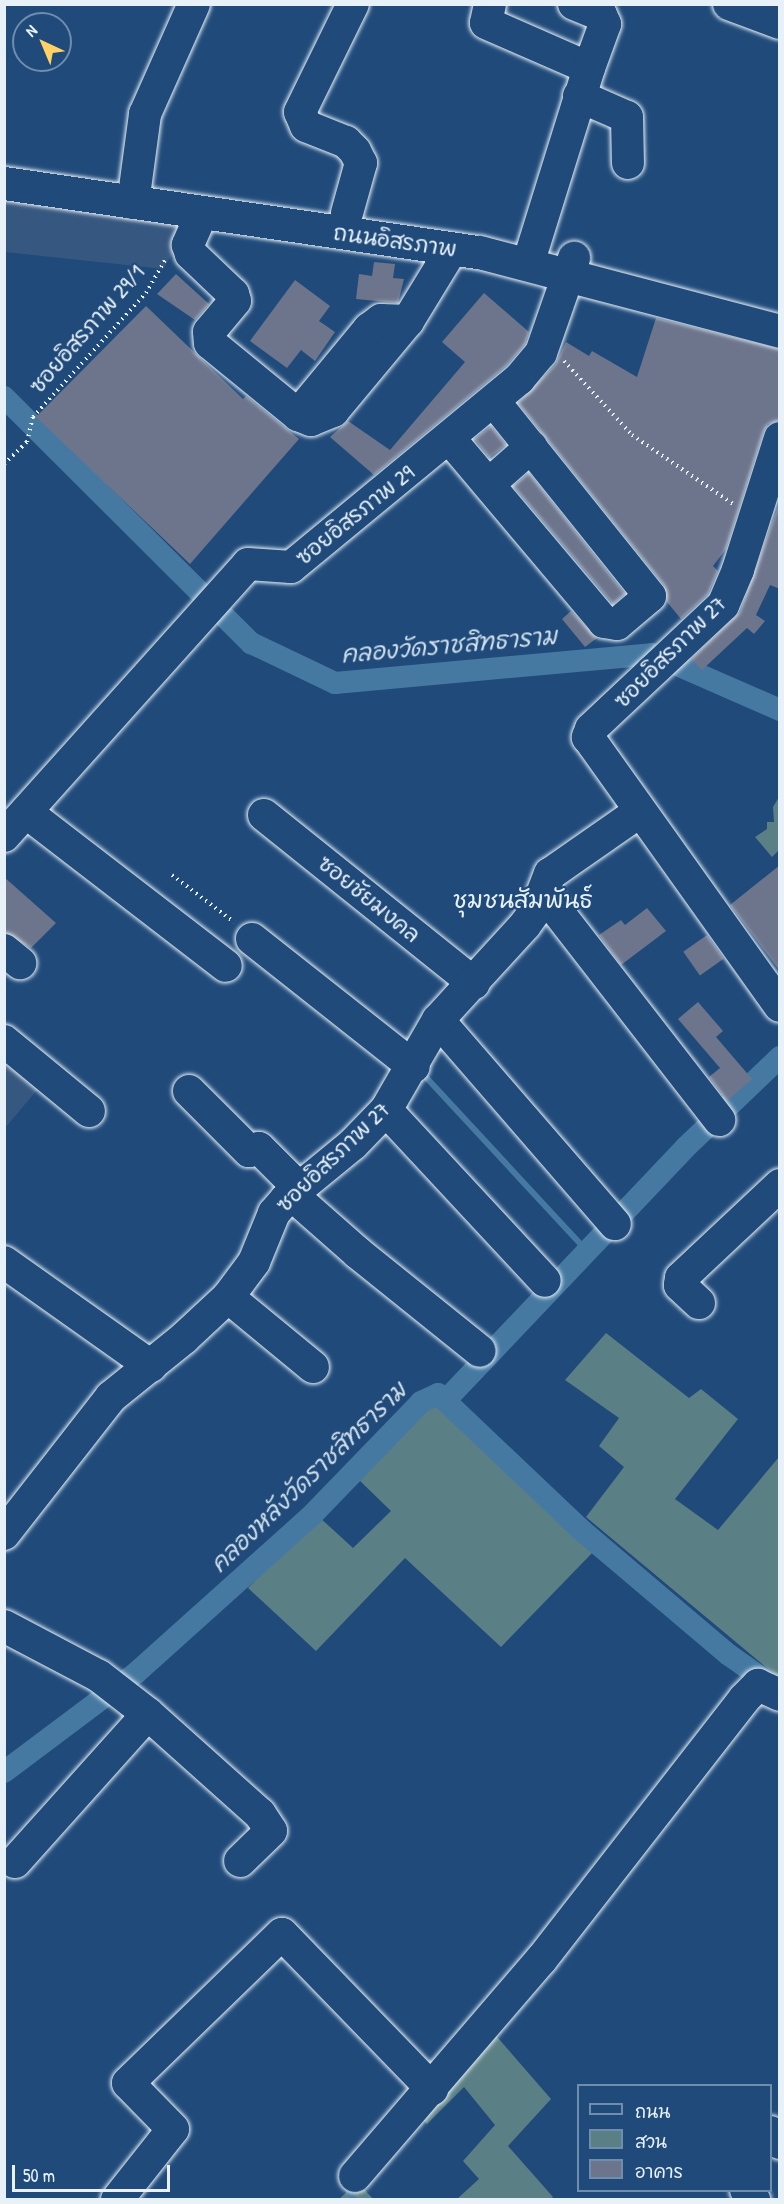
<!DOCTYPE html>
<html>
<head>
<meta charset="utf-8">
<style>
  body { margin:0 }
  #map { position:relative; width:784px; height:2204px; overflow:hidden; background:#1f4a7a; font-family:"Patrick Hand","Playpen Sans Thai",sans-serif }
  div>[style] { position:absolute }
  .built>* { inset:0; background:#365780 }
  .green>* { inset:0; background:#5a8085 }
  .stream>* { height:6px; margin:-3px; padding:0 3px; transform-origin:3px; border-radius:3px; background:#4579a2 }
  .canal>* { height:22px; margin:-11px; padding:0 11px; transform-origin:11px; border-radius:11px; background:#4579a2 }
  .building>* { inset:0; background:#6d758d; transform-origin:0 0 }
  .path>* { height:4px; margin-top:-2px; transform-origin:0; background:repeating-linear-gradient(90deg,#e8f1f8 0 1.5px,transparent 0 6px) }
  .roads { filter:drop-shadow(0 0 2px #e8f1f8) drop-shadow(0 0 2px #e8f1f8) }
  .minor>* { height:32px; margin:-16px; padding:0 16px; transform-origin:16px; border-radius:16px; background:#1f4a7a }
  .major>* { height:33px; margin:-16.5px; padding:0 16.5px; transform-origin:16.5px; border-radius:16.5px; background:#1f4a7a }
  span { translate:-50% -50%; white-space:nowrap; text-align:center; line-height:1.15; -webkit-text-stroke:4.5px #1f4a7a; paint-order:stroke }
  .street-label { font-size:22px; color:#e8f1f8 }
  .water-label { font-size:24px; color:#d0dfeb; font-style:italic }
  .neighbourhood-label { font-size:24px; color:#e8f1f8 }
  .frame { position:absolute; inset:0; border:6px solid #e8f1f8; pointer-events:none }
  .legend { position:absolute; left:577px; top:2084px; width:195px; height:108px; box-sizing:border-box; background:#1f4a7a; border:2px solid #6f8dac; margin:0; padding:8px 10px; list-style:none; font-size:18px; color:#e8f1f8 }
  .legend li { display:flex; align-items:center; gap:12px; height:30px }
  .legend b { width:30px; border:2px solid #6f8dac }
  .north { position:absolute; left:12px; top:12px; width:60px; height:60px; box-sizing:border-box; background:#1f4a7a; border:2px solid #6f8dac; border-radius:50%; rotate:316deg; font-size:16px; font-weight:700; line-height:24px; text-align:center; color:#e8f1f8 }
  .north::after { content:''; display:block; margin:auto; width:21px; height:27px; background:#ffd166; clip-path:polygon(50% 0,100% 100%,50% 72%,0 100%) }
  .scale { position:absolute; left:12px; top:2165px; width:158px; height:27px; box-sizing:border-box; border:3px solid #e8f1f8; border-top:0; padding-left:8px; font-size:18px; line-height:21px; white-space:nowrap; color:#e8f1f8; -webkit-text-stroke:4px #1f4a7a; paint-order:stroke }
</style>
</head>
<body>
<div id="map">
  <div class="built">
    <i style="clip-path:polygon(5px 197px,193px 222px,163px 269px,5px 252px)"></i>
    <i style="clip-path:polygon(5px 1048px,43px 1083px,5px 1128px)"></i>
  </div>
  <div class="green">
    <i style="clip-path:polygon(779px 797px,779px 850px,772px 857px,755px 837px,767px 829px,767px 822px,774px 822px,773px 807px)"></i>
    <i style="clip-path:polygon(606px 1333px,689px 1398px,701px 1389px,738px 1419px,675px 1499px,718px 1530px,779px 1457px,779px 1678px,586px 1517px,624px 1467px,599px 1446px,619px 1418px,565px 1380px)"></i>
    <i style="clip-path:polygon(434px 1402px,595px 1550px,501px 1647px,405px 1558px,316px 1651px,248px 1588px,318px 1516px,353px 1548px,391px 1511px,357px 1478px)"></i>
    <i style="clip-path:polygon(492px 2031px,551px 2099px,508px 2146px,553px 2197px,550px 2200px,457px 2199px,479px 2179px,463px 2161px,495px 2125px,464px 2087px,427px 2124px,419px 2116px)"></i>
    <i style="clip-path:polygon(358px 2182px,373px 2199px,338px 2200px)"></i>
  </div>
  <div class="stream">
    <i style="left:423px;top:1074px;width:241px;rotate:47.2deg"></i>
    <i style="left:346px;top:2185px;width:17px;rotate:62deg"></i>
  </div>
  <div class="canal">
    <i style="left:4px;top:397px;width:349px;rotate:44.9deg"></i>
    <i style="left:251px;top:643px;width:93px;rotate:25.5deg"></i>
    <i style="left:335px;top:683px;width:318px;rotate:-5.2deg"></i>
    <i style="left:652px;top:654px;width:140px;rotate:23.6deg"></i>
    <i style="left:445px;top:1401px;width:349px;rotate:-46.5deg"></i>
    <i style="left:685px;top:1148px;width:132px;rotate:-43.8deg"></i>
    <i style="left:4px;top:1772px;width:165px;rotate:-36.9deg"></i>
    <i style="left:136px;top:1673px;width:238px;rotate:-41.9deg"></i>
    <i style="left:313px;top:1514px;width:156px;rotate:-46deg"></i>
    <i style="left:421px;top:1402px;width:19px;rotate:-25deg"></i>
    <i style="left:438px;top:1394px;width:195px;rotate:43.5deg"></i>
    <i style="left:579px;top:1528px;width:197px;rotate:40.3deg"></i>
    <i style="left:729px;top:1655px;width:57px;rotate:35.1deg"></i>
  </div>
  <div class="building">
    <i style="clip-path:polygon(374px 262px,395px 264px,393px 278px,404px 279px,398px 303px,356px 299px,359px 274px,372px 276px)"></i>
    <i style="clip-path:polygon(176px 274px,209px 304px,195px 320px,157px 294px)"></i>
    <i style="clip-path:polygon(295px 280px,330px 306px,319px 321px,335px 332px,315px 361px,301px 350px,287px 368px,250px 341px)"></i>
    <i style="clip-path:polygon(484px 293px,529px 332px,525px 344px,506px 366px,374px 475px,330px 437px,348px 421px,390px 450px,465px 362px,442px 342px)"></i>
    <i style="clip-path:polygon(146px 306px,243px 399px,246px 396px,299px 439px,190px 564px,36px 417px)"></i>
    <i style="clip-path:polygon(656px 318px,780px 349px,780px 420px,768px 424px,763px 433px,726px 549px,713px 566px,718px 571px,708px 594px,681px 619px,667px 602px,664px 585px,518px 403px,555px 365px,566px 342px,589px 356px,592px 351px,637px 377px)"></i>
    <i style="left:491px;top:426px;width:24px;height:21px;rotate:52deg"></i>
    <i style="clip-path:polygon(529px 473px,625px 594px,613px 604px,513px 486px)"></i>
    <i style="clip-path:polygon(780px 501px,780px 589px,770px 585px,756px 615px,765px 621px,754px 634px,747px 628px,702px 670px,691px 659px,740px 612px)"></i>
    <i style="clip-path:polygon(571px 611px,597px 638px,585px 647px,562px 619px)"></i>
    <i style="clip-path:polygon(780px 865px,780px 971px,730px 905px)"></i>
    <i style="clip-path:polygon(4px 877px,56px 923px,31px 948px,4px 932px)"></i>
    <i style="clip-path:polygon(647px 908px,666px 931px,621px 965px,599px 935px,621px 920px,625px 925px)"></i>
    <i style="left:707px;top:935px;width:29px;height:29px;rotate:55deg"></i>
    <i style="clip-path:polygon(698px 1002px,723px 1031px,716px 1037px,752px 1079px,727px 1101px,709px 1077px,720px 1068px,678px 1019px)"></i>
  </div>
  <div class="path">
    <i style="left:564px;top:361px;width:100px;rotate:47.4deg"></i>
    <i style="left:632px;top:435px;width:122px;rotate:34.3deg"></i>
    <i style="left:4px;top:464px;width:32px;rotate:-44deg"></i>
    <i style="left:27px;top:442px;width:26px;rotate:-77deg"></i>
    <i style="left:33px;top:417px;width:168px;rotate:-47.7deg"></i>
    <i style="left:146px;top:293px;width:39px;rotate:-60deg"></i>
    <i style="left:172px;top:875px;width:78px;rotate:37.2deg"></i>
  </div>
  <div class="roads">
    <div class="minor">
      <i style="left:490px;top:4px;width:19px;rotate:102deg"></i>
      <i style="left:486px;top:23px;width:112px;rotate:23.6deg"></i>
      <i style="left:589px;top:68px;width:189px;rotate:107.3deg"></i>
      <i style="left:574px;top:4px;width:29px;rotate:22deg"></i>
      <i style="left:601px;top:15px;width:10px;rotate:66deg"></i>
      <i style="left:605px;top:24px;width:47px;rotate:110deg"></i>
      <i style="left:729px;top:4px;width:54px;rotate:20.4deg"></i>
      <i style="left:579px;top:96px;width:52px;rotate:23.6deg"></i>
      <i style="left:627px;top:117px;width:46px;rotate:88.8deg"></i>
      <i style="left:133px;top:203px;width:90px;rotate:-82.3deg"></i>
      <i style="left:145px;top:114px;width:120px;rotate:-66deg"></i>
      <i style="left:202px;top:213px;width:35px;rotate:114deg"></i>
      <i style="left:188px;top:245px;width:9px;rotate:72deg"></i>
      <i style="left:191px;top:254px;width:58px;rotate:43.6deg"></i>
      <i style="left:233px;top:294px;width:7px;rotate:74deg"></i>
      <i style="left:235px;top:301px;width:40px;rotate:130deg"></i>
      <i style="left:209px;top:332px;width:11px;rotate:85deg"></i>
      <i style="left:210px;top:343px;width:114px;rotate:39.3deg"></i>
      <i style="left:298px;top:415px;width:14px;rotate:21deg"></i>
      <i style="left:311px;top:420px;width:24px;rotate:-22deg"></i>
      <i style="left:333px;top:411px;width:117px;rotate:-50.2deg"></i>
      <i style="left:408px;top:321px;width:84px;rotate:-58.6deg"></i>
      <i style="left:347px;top:213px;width:52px;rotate:-74.4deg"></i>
      <i style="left:361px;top:163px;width:13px;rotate:-117deg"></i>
      <i style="left:355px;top:151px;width:13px;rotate:-135deg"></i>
      <i style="left:346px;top:142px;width:43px;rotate:-158.2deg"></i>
      <i style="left:306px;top:126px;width:15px;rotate:-113deg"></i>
      <i style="left:300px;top:112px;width:120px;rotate:-63.9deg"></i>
      <i style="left:298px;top:415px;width:112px;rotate:-50.5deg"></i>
      <i style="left:369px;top:329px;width:15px;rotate:-37deg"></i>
      <i style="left:381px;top:320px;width:27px;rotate:2deg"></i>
      <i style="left:780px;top:438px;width:139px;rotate:107.7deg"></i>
      <i style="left:738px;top:570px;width:38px;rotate:113deg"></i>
      <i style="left:723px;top:605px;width:181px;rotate:136.8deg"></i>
      <i style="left:591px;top:729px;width:9px;rotate:111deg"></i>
      <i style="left:588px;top:737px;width:330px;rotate:54.5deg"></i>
      <i style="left:450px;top:439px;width:239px;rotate:49.9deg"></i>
      <i style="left:604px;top:622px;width:13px;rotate:9deg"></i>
      <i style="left:617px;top:624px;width:43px;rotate:-40.3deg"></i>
      <i style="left:650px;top:596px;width:250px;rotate:-128.7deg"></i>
      <i style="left:490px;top:483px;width:55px;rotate:-41.3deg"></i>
      <i style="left:26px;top:812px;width:252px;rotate:37.6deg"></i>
      <i style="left:264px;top:815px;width:269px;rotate:38.7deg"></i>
      <i style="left:4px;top:836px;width:365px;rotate:-48.1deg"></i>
      <i style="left:248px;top:564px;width:43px;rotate:4deg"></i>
      <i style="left:291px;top:567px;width:296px;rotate:-39.5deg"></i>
      <i style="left:519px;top:379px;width:34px;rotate:-50deg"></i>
      <i style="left:541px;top:353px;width:101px;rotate:-70.8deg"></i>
      <i style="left:544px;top:894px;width:286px;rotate:52.2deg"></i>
      <i style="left:252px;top:939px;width:206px;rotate:38.3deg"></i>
      <i style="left:4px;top:950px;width:21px;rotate:39deg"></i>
      <i style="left:438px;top:1020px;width:270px;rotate:49.1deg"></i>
      <i style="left:4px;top:1041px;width:110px;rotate:39.5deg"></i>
      <i style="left:189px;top:1091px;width:85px;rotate:45deg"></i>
      <i style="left:249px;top:1151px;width:10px;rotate:-17deg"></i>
      <i style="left:259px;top:1148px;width:57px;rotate:45deg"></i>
      <i style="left:386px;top:1110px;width:233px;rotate:47.1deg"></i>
      <i style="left:291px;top:1194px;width:89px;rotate:41.4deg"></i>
      <i style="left:358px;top:1253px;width:156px;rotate:38.8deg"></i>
      <i style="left:4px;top:1262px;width:180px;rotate:35.3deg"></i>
      <i style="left:228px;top:1297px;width:110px;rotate:39.5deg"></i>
      <i style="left:699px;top:1303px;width:26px;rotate:-137deg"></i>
      <i style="left:680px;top:1285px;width:7px;rotate:-82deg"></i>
      <i style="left:681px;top:1278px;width:136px;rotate:-43.2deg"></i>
      <i style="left:4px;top:1534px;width:174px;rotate:-52deg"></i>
      <i style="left:111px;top:1397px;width:94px;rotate:-38.9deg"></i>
      <i style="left:184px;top:1338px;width:60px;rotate:-43deg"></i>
      <i style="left:228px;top:1297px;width:44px;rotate:-53.4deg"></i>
      <i style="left:254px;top:1262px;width:53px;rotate:-67.8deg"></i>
      <i style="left:274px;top:1213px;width:18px;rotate:-49deg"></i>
      <i style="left:286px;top:1199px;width:87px;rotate:-39.4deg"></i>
      <i style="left:353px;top:1144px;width:47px;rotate:-45.9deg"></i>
      <i style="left:386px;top:1110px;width:104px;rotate:-60deg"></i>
      <i style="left:438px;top:1020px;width:129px;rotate:-47.5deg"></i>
      <i style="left:525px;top:925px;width:19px;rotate:-54deg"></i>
      <i style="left:536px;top:910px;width:39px;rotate:-69deg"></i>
      <i style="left:550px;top:874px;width:108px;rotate:-34.9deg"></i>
      <i style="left:4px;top:1626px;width:107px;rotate:27.8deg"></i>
      <i style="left:99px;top:1676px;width:62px;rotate:37.8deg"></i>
      <i style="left:148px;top:1714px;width:150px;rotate:41.8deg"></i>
      <i style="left:260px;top:1814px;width:20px;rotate:57deg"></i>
      <i style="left:271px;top:1831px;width:43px;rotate:135.9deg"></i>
      <i style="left:15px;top:1862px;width:199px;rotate:-48.1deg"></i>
      <i style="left:770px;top:2132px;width:15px;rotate:48deg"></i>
      <i style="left:355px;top:2176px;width:285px;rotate:-49.3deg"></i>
      <i style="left:541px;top:1960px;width:331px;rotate:-52.1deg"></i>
      <i style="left:744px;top:1699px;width:20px;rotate:-45deg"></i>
      <i style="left:758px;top:1685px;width:24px;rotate:24deg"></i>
      <i style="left:746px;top:2190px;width:13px;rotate:51deg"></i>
      <i style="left:117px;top:2200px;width:90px;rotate:-51.7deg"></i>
      <i style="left:173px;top:2129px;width:64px;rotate:-134.4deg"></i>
      <i style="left:128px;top:2083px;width:214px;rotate:-44.1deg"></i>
      <i style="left:282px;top:1934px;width:216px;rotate:45.9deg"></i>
    </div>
    <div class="major">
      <i style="left:4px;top:183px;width:480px;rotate:8.3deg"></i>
      <i style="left:479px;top:252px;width:311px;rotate:14.7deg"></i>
    </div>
  </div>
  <div class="street-label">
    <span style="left:395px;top:241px;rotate:8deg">ถนนอิสรภาพ</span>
    <span style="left:87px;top:329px;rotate:-49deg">ซอยอิสรภาพ 29/1</span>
    <span style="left:355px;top:515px;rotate:-39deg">ซอยอิสรภาพ 29</span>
    <span style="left:670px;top:652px;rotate:-45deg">ซอยอิสรภาพ 27</span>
    <span style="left:369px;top:899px;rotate:39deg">ซอยชัยมงคล</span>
    <span style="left:333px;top:1157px;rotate:-44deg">ซอยอิสรภาพ 27</span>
  </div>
  <div class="water-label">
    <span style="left:449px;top:645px;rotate:-5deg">คลองวัดราชสิทธาราม</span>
    <span style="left:308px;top:1477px;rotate:-44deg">คลองหลังวัดราชสิทธาราม</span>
  </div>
  <div class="neighbourhood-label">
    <span style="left:523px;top:900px">ชุมชนสัมพันธ์</span>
  </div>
  <div class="frame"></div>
  <ul class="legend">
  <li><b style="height:8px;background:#1f4a7a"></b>ถนน</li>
  <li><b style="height:16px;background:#5a8085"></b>สวน</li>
  <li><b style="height:16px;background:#6d758d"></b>อาคาร</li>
  </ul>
  <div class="north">N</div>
  <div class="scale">50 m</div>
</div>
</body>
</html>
